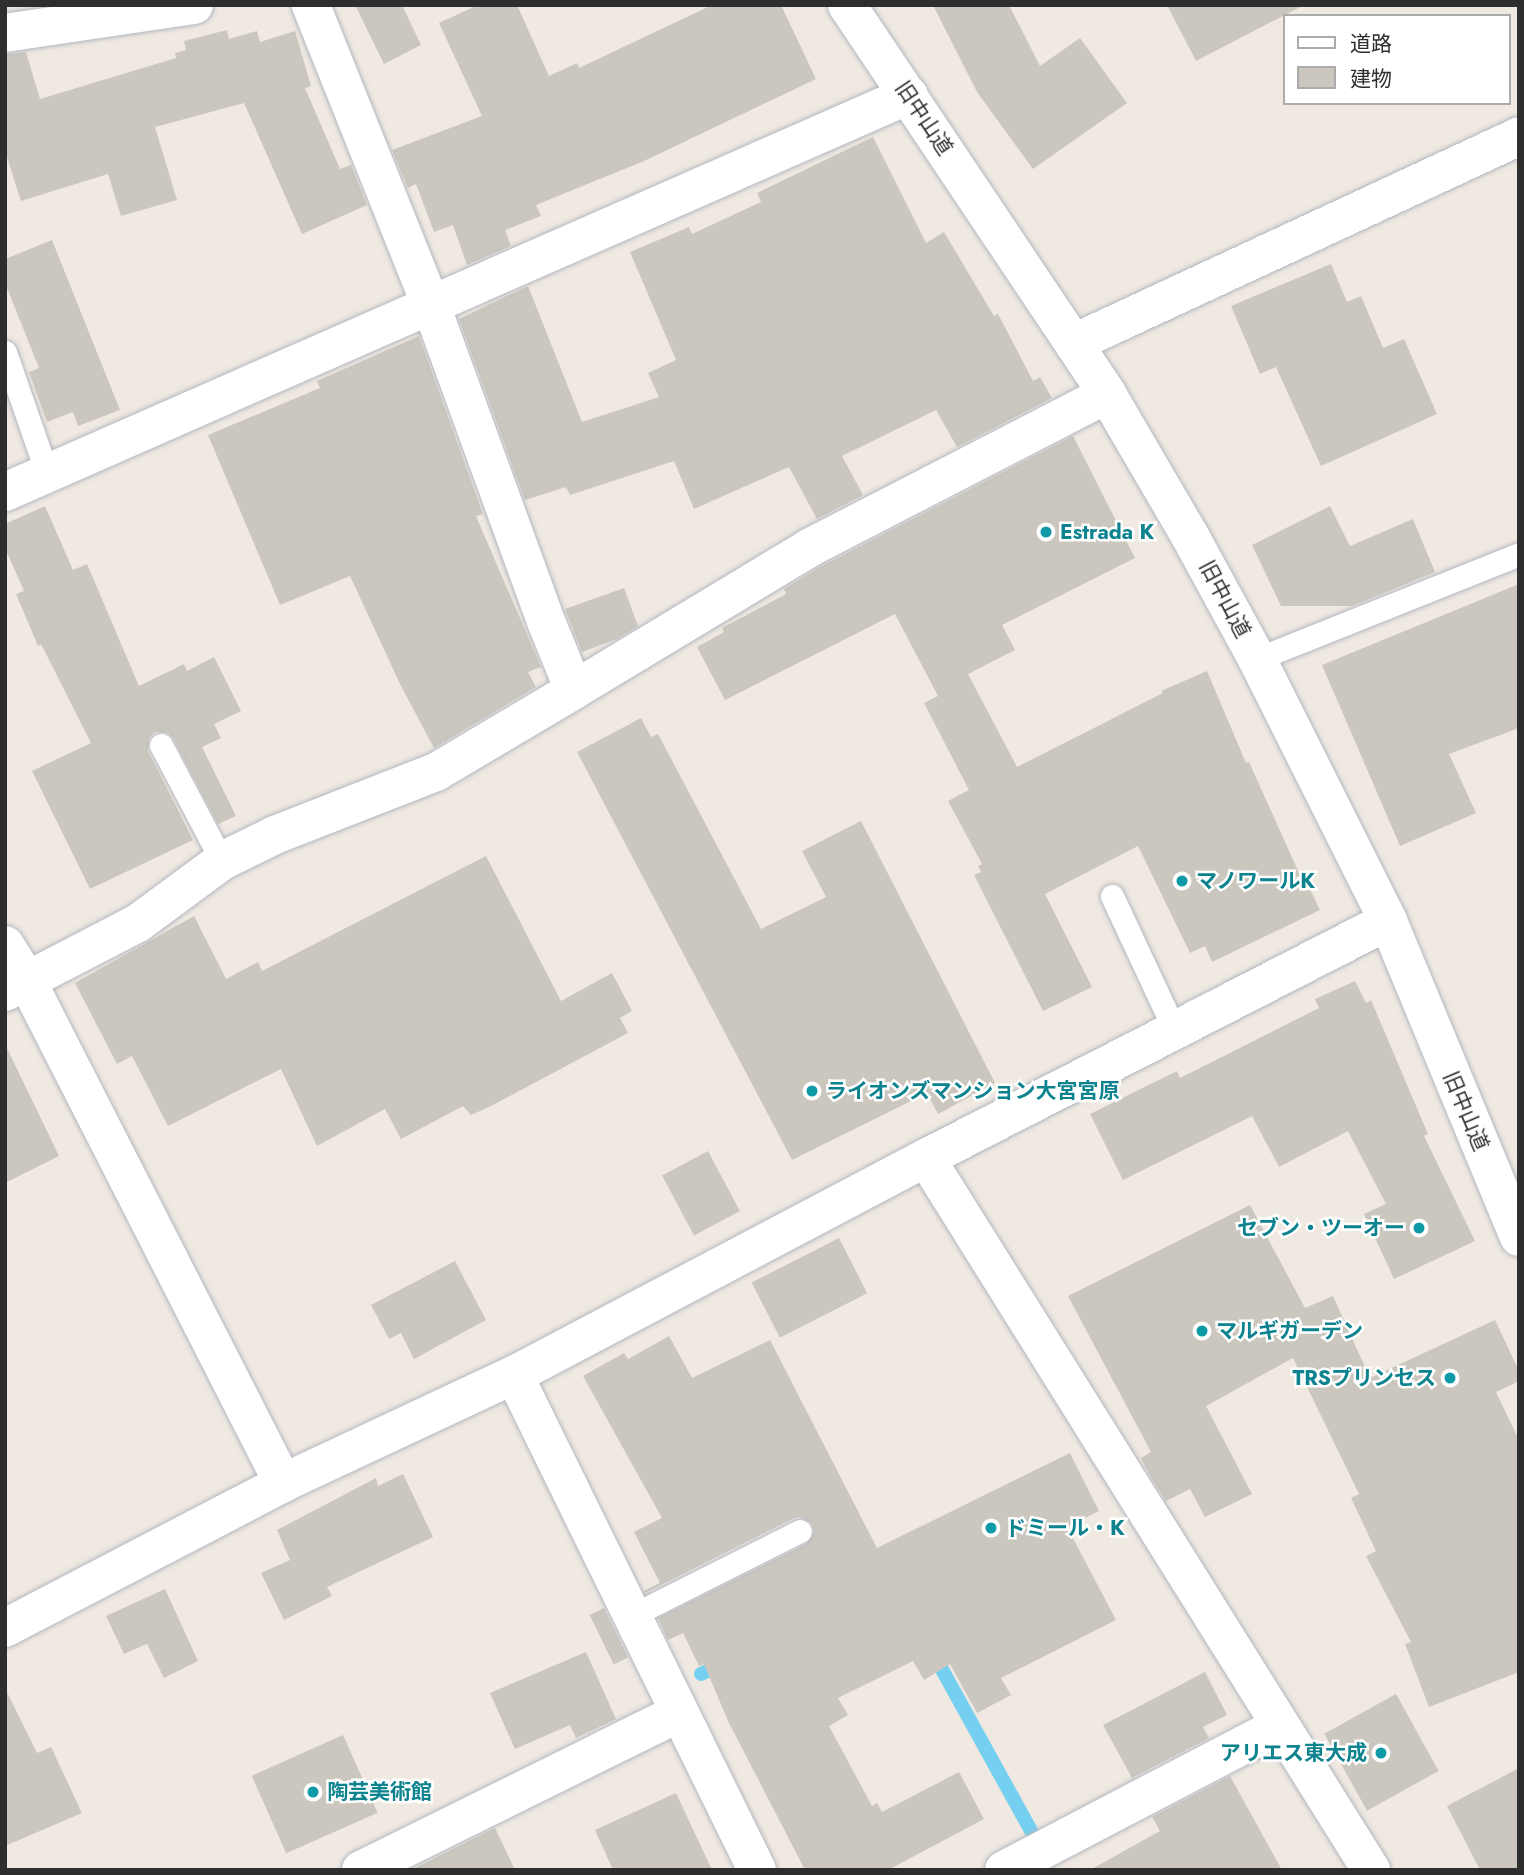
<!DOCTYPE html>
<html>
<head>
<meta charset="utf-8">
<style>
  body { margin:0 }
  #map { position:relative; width:1524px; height:1875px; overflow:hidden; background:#efe9e1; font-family:Jost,"Noto Sans JP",sans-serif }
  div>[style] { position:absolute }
  .stream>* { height:14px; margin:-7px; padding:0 7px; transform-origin:7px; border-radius:7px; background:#75cff0 }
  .building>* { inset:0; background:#cbc7bf; transform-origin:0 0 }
  .roads { filter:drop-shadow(0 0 2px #b4b7c1) drop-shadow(0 0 2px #b4b7c1) }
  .service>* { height:23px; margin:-11.5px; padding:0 11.5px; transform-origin:11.5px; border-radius:11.5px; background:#fff }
  .minor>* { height:38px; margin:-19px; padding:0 19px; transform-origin:19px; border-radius:19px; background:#fff }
  .tertiary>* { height:38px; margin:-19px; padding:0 19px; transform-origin:19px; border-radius:19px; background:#fff }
  .secondary>* { height:38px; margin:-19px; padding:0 19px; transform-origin:19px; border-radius:19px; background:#fff }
  .dots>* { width:19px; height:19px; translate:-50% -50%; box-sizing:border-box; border:4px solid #fff; border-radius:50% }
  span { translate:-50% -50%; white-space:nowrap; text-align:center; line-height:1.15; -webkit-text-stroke:5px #fff; paint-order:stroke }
  .street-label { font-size:21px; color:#2e2e2e }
  .culture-label { font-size:21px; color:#0d838f; font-weight:700 }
  .left { translate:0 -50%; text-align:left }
  .right { translate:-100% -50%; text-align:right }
  .frame { position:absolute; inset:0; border:7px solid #2e2e2e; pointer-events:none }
  .legend { position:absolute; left:1283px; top:14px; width:228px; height:91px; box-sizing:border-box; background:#fff; border:2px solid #ababab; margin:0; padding:9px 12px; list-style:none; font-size:21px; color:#2e2e2e }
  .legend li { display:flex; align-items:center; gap:14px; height:35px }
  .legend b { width:35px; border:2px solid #ababab }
</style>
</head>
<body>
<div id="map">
  <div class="stream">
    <i style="left:934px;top:1655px;width:201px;rotate:61.1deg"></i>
    <i style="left:701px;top:1674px;width:25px;rotate:-26deg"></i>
  </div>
  <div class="building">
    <i style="clip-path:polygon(355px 5px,402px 5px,421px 45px,384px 64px)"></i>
    <i style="clip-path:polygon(478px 5px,517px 5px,549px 76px,577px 63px,579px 68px,712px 5px,781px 5px,816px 79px,644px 161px,536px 205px,541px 216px,505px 230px,511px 246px,467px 265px,453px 225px,434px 232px,416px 184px,408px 188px,392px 150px,482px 116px,439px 23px)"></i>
    <i style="clip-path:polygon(933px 5px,1009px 5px,1040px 66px,1080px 38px,1127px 103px,1033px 169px,977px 92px)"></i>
    <i style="clip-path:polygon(1167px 5px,1304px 5px,1196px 61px)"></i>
    <i style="clip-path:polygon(227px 30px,229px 39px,257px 31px,260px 42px,295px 31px,311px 86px,305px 88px,340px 169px,351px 165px,367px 205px,302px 234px,244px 103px,155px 127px,177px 200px,121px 216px,108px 174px,21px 201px,5px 151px,5px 54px,26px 52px,40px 99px,176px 58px,175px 53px,186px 50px,184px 41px)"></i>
    <i style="clip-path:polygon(873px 137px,926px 243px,944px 232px,994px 316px,998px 314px,1033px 381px,1040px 377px,1052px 398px,957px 447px,936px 410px,842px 456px,863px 495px,817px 519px,789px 467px,694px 509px,674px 461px,570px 495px,566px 487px,525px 500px,459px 319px,528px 286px,582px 422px,659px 397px,648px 373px,676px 360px,630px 252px,689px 227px,692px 234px,761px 202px,757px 193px)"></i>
    <i style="clip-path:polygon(52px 240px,120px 410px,78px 426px,73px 412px,47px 422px,29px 372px,39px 368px,5px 283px,5px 259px)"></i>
    <i style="clip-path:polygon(1331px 264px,1347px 302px,1361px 296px,1383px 348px,1404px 339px,1437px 414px,1321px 466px,1276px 367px,1260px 374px,1231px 306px)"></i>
    <i style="clip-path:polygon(419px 336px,483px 514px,476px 516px,541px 667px,528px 672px,536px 687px,434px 748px,400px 684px,350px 576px,280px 605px,208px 435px,320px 388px,317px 381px)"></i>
    <i style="clip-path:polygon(1073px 436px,1135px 558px,1002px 625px,1015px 650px,968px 674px,1017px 767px,1163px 693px,1161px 691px,1207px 671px,1246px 763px,1249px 762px,1299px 873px,1302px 872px,1320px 910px,1212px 962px,1205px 946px,1190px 953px,1138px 846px,1045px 894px,1092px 987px,1043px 1011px,974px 875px,981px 872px,978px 866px,982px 864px,948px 801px,969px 790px,924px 703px,938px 696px,895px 614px,725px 700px,697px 647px,724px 632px,722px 628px,786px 594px,784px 589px,820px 567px)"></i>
    <i style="clip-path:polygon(45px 506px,73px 570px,87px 564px,139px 686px,184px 664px,187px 671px,214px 657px,241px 711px,214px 724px,221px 738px,202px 747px,236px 816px,218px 824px,173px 738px,168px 733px,155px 732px,149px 738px,148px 751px,193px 840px,90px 889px,32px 771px,91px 743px,41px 644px,38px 646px,16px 594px,24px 591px,5px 548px,5px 524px)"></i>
    <i style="clip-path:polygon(1330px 506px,1350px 546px,1413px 519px,1435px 572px,1352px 606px,1281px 606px,1252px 545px)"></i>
    <i style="clip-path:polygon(1519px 584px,1519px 728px,1449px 754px,1476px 813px,1400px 846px,1322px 665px)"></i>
    <i style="clip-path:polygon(624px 588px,638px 626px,617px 639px,582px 652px,565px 609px)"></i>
    <i style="clip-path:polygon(641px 718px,651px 737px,658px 734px,761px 929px,826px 897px,802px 851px,861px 821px,995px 1083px,938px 1114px,927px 1093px,792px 1160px,577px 752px)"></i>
    <i style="clip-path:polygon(486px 856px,561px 1001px,612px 973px,632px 1011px,620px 1018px,628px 1033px,489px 1107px,471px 1115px,463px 1106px,401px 1139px,385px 1109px,317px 1146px,281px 1069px,168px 1126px,132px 1056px,117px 1064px,75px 983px,194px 916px,226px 979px,258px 962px,262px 971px)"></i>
    <i style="clip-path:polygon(1355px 981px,1366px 1003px,1371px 1000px,1428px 1134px,1424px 1136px,1475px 1241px,1394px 1279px,1364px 1214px,1386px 1204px,1348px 1131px,1279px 1167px,1252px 1116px,1123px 1180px,1090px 1114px,1177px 1071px,1180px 1078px,1319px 1008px,1315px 999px)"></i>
    <i style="clip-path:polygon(5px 1044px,59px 1156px,5px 1183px)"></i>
    <i style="left:708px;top:1151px;width:68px;height:52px;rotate:62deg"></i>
    <i style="clip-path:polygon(1250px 1205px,1305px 1308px,1333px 1296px,1370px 1378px,1495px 1320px,1519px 1371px,1519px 1381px,1496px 1392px,1519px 1440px,1519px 1672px,1429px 1707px,1405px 1644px,1411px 1642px,1366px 1556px,1376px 1551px,1351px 1498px,1359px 1494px,1293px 1358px,1206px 1406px,1252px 1494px,1205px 1517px,1190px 1489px,1166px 1501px,1148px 1472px,1141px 1458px,1151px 1452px,1068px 1296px)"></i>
    <i style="left:839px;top:1238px;width:62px;height:98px;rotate:63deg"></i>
    <i style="clip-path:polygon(455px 1261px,486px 1320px,414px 1359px,401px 1333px,389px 1339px,371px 1305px)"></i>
    <i style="clip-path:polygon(669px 1336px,692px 1378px,770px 1340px,877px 1548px,1070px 1453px,1099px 1511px,1067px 1527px,1116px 1620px,1001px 1678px,1011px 1695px,977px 1713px,950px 1664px,924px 1680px,913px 1661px,838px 1698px,848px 1715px,829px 1726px,872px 1806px,877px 1803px,882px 1812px,959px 1772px,984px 1819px,888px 1870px,805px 1870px,728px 1721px,704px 1664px,699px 1666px,683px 1633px,668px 1640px,658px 1618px,806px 1544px,814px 1532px,812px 1524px,801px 1517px,794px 1518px,645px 1593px,644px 1591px,660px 1583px,634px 1532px,662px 1518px,583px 1376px,624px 1353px,628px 1359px)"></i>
    <i style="clip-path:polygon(403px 1474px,433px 1537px,327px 1587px,332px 1596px,284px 1620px,261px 1573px,290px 1560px,277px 1530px,376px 1478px,378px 1486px)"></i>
    <i style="clip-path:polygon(165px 1589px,198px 1661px,164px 1678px,147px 1644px,124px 1654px,106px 1616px)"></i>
    <i style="left:604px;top:1608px;width:55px;height:16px;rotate:64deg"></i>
    <i style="clip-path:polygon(586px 1652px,616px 1719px,576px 1738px,570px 1725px,515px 1749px,490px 1693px)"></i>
    <i style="clip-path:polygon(1205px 1672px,1227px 1715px,1203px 1727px,1209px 1738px,1132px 1778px,1103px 1725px)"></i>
    <i style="clip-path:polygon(5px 1688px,37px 1753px,51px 1747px,82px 1813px,5px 1846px)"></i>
    <i style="left:1396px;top:1694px;width:88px;height:82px;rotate:61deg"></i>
    <i style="left:343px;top:1735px;width:85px;height:100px;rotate:66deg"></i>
    <i style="clip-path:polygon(1519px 1768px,1519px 1870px,1480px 1870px,1447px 1806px)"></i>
    <i style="clip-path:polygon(1230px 1776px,1282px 1870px,1090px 1870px,1160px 1831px,1152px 1817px)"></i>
    <i style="clip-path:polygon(676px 1793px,712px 1870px,613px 1870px,595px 1830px)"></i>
    <i style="clip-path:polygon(495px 1828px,515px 1870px,411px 1870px)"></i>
  </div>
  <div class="roads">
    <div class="service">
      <i style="left:5px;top:352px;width:128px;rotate:70.9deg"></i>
      <i style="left:1257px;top:659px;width:282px;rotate:-21.8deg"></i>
      <i style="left:161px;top:745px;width:131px;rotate:62.3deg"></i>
      <i style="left:1112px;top:896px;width:149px;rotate:65deg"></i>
      <i style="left:631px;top:1616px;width:189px;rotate:-26.7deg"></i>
    </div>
    <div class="minor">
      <i style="left:5px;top:33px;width:191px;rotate:-8.4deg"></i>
      <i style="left:1074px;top:343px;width:491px;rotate:-24.9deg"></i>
      <i style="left:5px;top:492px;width:987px;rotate:-23.71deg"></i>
      <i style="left:574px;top:690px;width:275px;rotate:-31.1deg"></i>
      <i style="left:809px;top:548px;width:335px;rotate:-27.3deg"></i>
      <i style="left:5px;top:945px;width:40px;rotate:58deg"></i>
      <i style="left:26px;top:979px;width:566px;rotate:62.98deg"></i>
      <i style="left:5px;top:992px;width:150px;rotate:-27.4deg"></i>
      <i style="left:138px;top:923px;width:104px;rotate:-36.4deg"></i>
      <i style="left:222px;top:861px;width:59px;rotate:-26.1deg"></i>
      <i style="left:275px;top:835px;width:173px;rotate:-21.4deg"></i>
      <i style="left:436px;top:772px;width:161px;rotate:-30.7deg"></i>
      <i style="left:574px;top:690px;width:71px;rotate:-112.2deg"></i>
      <i style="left:547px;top:624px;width:342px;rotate:-110deg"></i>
      <i style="left:430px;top:303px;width:321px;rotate:-111.8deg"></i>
      <i style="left:926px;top:1158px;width:840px;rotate:57.99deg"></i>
      <i style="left:514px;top:1375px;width:551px;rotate:63.85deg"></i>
      <i style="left:361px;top:1870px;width:354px;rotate:-26.3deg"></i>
      <i style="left:1004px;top:1870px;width:310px;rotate:-27.6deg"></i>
    </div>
    <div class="tertiary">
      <i style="left:5px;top:1628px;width:314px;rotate:-27.5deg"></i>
      <i style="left:283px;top:1483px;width:255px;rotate:-25.1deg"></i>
      <i style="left:514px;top:1375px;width:466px;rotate:-27.8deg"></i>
      <i style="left:926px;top:1158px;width:519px;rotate:-27.16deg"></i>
    </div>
    <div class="secondary">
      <i style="left:847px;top:5px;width:468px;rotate:56.2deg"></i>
      <i style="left:1107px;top:394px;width:164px;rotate:59.7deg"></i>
      <i style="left:1190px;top:536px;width:140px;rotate:61.4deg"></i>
      <i style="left:1257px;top:659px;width:293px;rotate:63.4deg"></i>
      <i style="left:1388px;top:921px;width:342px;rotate:67.5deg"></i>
    </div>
  </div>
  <div class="dots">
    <i style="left:1046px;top:532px;background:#0f9aa8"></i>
    <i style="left:1182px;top:881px;background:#0f9aa8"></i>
    <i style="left:812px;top:1091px;background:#0f9aa8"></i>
    <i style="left:1419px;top:1228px;background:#0f9aa8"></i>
    <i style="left:1202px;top:1331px;background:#0f9aa8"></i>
    <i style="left:1450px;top:1378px;background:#0f9aa8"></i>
    <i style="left:991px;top:1528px;background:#0f9aa8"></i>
    <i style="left:1381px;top:1753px;background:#0f9aa8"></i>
    <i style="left:313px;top:1792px;background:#0f9aa8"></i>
  </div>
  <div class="street-label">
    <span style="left:924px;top:118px;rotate:56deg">旧中山道</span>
    <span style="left:1225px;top:599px;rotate:62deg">旧中山道</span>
    <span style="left:1466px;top:1111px;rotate:67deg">旧中山道</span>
  </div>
  <div class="culture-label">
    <span class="left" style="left:1060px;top:532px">Estrada K</span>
    <span class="left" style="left:1196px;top:881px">マノワールK</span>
    <span class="left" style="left:826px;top:1091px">ライオンズマンション大宮宮原</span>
    <span class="right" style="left:1405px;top:1228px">セブン・ツーオー</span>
    <span class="left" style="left:1216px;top:1331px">マルギガーデン</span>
    <span class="right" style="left:1436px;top:1378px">TRSプリンセス</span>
    <span class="left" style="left:1005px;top:1528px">ドミール・K</span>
    <span class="right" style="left:1367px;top:1753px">アリエス東大成</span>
    <span class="left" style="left:327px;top:1792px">陶芸美術館</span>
  </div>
  <div class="frame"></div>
  <ul class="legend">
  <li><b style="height:9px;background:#fff"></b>道路</li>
  <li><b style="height:19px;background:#cbc7bf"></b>建物</li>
  </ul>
</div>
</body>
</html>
